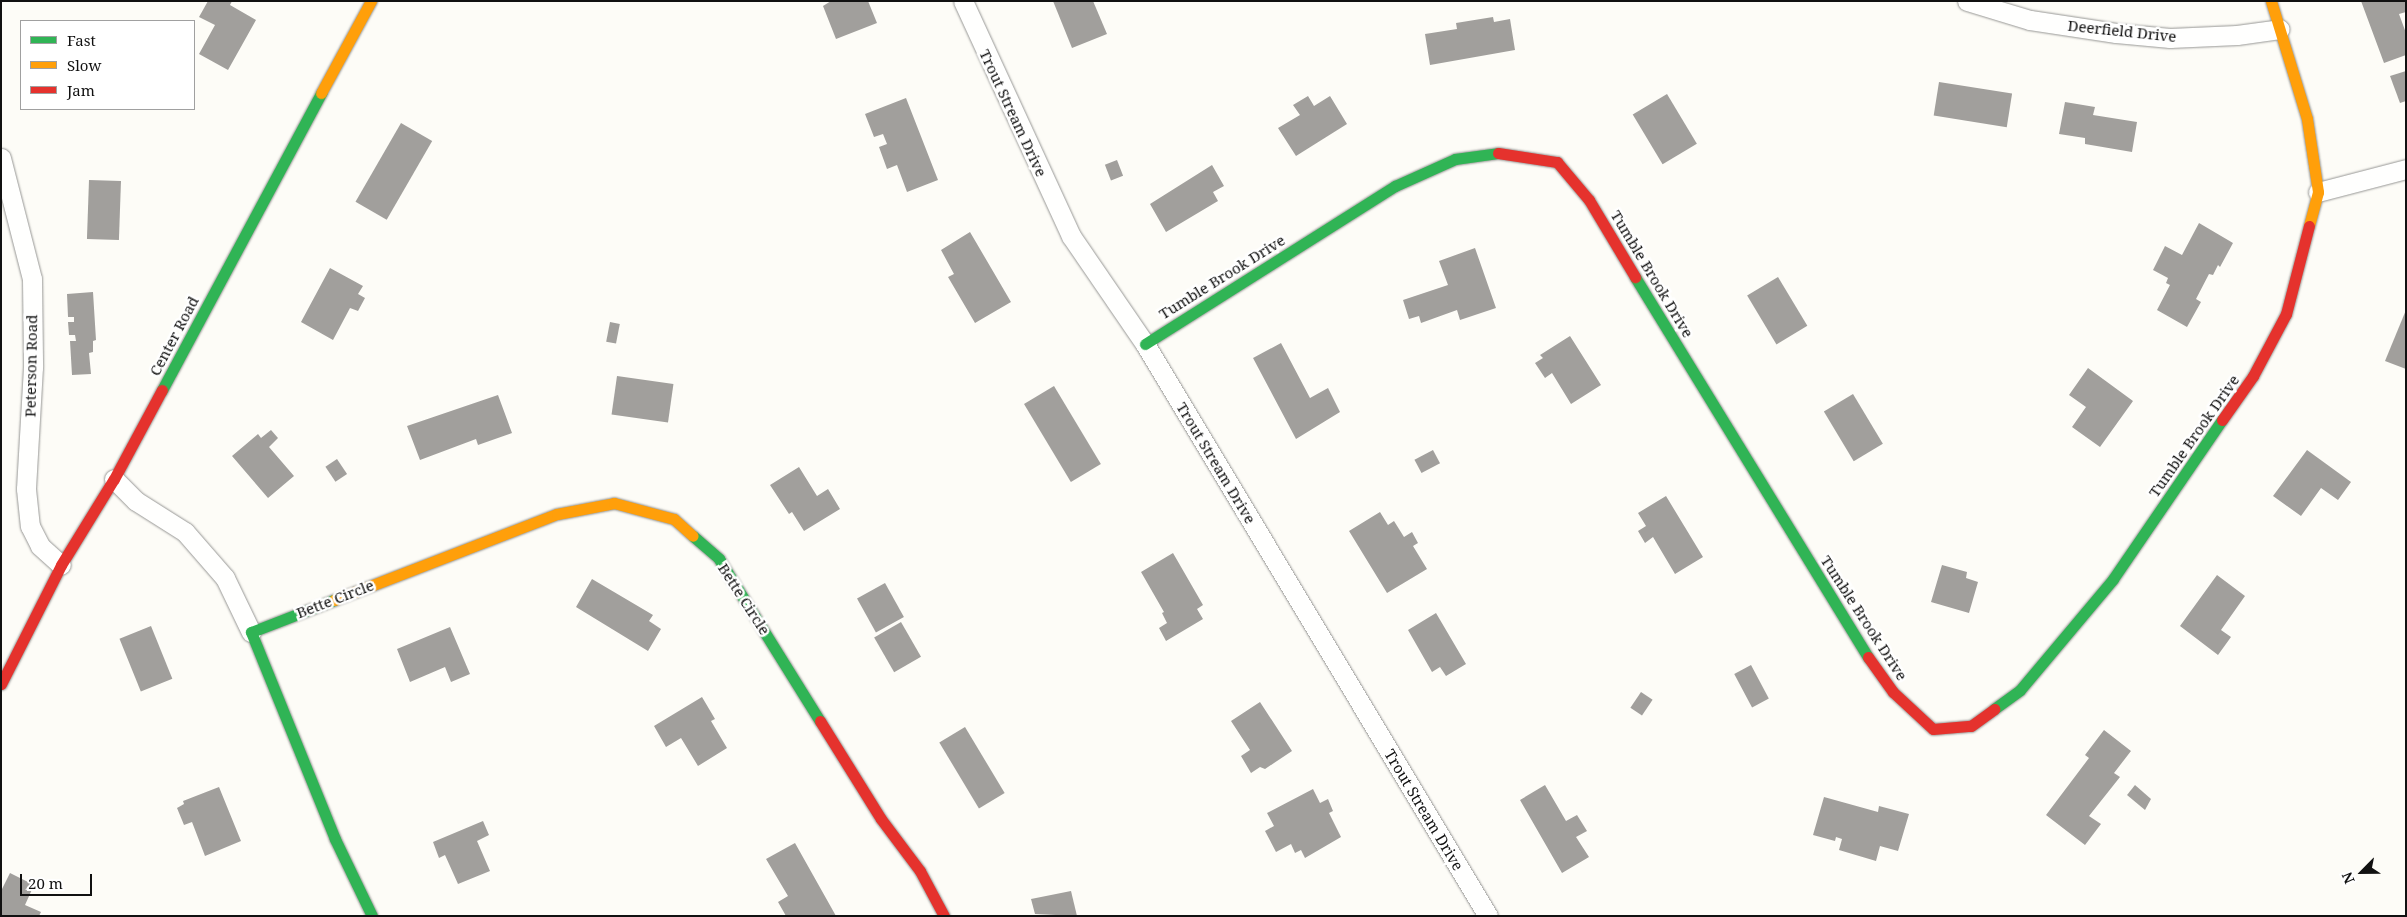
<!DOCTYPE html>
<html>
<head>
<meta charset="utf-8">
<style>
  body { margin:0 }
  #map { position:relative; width:2407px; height:917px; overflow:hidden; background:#fdfcf7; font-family:"Noto Serif",serif }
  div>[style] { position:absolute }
  .building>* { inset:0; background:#a19f9c; transform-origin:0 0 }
  .roads { filter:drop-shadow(0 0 1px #979795) drop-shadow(0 0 1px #979795) }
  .street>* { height:19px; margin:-9.5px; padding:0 9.5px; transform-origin:9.5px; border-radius:9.5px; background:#fffffe }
  .fast>* { height:11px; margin:-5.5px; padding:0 5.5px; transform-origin:5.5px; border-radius:5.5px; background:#30b455 }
  .slow>* { height:11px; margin:-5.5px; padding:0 5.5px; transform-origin:5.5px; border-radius:5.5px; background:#ff9f0a }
  .jam>* { height:11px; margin:-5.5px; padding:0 5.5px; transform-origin:5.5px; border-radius:5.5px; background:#e5322d }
  span { translate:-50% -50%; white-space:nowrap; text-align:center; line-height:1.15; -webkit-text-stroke:5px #fff; paint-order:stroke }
  .street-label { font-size:15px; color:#111 }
  .frame { position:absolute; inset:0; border:2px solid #111; pointer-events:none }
  .legend { position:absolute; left:20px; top:20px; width:175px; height:90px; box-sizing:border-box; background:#fff; border:1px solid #a0a0a0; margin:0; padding:6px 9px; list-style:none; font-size:15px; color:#111 }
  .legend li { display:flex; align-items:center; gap:10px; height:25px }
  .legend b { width:25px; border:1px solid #a0a0a0 }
  .north { position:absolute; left:2337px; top:847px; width:50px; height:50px; -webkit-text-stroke:4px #fff; paint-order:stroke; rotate:247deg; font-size:14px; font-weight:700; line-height:20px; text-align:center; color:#111 }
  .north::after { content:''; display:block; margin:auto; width:18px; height:22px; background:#111; clip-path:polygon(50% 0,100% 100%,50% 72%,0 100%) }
  .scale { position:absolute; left:20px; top:874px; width:72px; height:22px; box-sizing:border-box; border:2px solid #111; border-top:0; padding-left:6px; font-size:15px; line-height:18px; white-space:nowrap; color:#111; -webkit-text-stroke:4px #fff; paint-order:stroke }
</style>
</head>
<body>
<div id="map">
  <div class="building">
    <i style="clip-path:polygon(208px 1px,232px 1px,230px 5px,256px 20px,228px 70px,199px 54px,215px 25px,199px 17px)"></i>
    <i style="clip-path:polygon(831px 1px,868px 1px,877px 23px,836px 39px,823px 6px)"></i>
    <i style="clip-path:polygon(1053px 1px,1093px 1px,1107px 34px,1072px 48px)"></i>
    <i style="clip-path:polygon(2361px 1px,2406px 1px,2406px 12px,2399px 14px,2406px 33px,2406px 55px,2384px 63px)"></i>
    <i style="clip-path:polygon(1493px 17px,1494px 22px,1510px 19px,1515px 50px,1430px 65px,1425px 34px,1457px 29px,1456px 23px)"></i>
    <i style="clip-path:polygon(2406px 71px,2406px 101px,2400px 103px,2390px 76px)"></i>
    <i style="left:1939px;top:82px;width:74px;height:34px;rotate:9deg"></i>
    <i style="left:1667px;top:94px;width:58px;height:40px;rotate:59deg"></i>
    <i style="clip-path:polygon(1308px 96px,1314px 106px,1330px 96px,1347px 124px,1296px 156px,1278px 128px,1300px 115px,1293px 105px)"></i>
    <i style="clip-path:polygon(906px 98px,938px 180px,907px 192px,897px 165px,887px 169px,879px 147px,887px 144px,883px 134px,874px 137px,865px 114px)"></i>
    <i style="clip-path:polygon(2065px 102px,2095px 107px,2093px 115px,2137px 122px,2132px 152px,2085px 144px,2085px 138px,2059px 134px)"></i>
    <i style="left:401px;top:123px;width:36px;height:91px;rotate:30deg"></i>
    <i style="left:1117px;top:160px;width:17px;height:13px;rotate:69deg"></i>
    <i style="clip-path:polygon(1212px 165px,1224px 186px,1213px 192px,1218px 201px,1166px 232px,1150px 204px)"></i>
    <i style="left:89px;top:180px;width:32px;height:59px;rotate:2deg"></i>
    <i style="clip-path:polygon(2199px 223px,2233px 243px,2220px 267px,2218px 265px,2213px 275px,2209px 274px,2196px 299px,2201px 302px,2187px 327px,2157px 310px,2170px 285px,2166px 283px,2168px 278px,2153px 270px,2165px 246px,2182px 255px)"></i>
    <i style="clip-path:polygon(970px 232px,1011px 302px,975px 323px,948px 277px,954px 274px,941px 250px)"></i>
    <i style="clip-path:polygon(1475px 248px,1496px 308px,1460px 320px,1457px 310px,1421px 323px,1419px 316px,1409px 319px,1403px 300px,1448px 285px,1439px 261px)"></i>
    <i style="clip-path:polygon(330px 268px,363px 286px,358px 294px,365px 298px,358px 311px,350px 308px,333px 340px,301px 322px)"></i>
    <i style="left:1778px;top:277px;width:57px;height:36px;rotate:59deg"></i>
    <i style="clip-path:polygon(93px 292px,96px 340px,93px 341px,93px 352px,89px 353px,91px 374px,72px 375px,70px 341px,76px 341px,75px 335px,69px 335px,68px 322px,74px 322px,74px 317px,68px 317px,67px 294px)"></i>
    <i style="clip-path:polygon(2406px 310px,2406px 369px,2385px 361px)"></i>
    <i style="left:610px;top:322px;width:10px;height:20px;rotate:11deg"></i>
    <i style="clip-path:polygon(1570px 336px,1601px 385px,1571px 404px,1552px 373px,1545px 378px,1535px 363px,1543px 358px,1540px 355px)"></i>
    <i style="clip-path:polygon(1281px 343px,1310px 398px,1328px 388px,1340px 412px,1296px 439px,1253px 358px)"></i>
    <i style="clip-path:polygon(2088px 368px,2133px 401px,2100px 447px,2072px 427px,2086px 407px,2069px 395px)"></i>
    <i style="left:617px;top:376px;width:57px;height:39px;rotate:8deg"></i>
    <i style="left:1054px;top:386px;width:91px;height:35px;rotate:59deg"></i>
    <i style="left:1853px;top:394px;width:58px;height:34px;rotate:59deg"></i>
    <i style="clip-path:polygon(498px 395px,512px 433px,478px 445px,476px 439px,420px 460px,407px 426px)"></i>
    <i style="clip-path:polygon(271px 430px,278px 438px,269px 447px,294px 476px,268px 498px,232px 456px,258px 434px,261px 438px)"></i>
    <i style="left:1433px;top:450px;width:15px;height:21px;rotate:62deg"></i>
    <i style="clip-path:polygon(2307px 450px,2351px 482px,2338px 500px,2321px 488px,2301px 516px,2273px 496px)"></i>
    <i style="left:337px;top:459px;width:18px;height:14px;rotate:56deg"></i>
    <i style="clip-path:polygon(799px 467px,817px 496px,828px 489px,840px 509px,804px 531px,792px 512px,789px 514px,770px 485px)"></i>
    <i style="clip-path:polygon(1666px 496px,1703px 557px,1675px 574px,1653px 537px,1645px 543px,1638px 531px,1646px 526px,1638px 513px)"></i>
    <i style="clip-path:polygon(1380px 512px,1388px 525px,1394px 521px,1404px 537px,1412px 532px,1418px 543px,1413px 546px,1427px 569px,1387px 593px,1349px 531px)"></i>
    <i style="clip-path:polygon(1173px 553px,1203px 605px,1197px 609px,1203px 619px,1166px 641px,1159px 628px,1167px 623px,1162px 613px,1164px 612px,1141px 572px)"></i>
    <i style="clip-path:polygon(1942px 565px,1967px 572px,1966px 578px,1978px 582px,1969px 613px,1931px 602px)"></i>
    <i style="clip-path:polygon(2217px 575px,2245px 596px,2221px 630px,2231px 637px,2218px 655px,2180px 626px)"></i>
    <i style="clip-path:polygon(592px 579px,653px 615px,649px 621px,661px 629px,648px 651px,576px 607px)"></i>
    <i style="left:885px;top:583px;width:39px;height:32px;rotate:61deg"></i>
    <i style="clip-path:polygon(1436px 613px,1466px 664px,1446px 676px,1440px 667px,1432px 672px,1408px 630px)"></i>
    <i style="left:901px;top:622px;width:40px;height:31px;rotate:60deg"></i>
    <i style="left:151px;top:626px;width:57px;height:34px;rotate:68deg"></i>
    <i style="clip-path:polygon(450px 627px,470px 674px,451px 682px,445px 667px,410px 682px,397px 649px)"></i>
    <i style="left:1751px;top:665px;width:38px;height:19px;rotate:62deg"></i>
    <i style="left:1641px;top:692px;width:14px;height:19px;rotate:34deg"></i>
    <i style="clip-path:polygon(702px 697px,715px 719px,711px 721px,727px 748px,698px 766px,681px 738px,666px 747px,654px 726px)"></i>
    <i style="clip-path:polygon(1260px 702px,1292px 751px,1265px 769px,1260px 767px,1251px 773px,1241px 756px,1250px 750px,1231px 721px)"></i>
    <i style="left:965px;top:727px;width:77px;height:30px;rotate:59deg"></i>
    <i style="clip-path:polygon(2104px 730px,2131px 751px,2114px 773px,2120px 777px,2089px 816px,2101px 824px,2085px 845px,2046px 815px,2089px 758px,2085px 755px)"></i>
    <i style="clip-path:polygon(1545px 785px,1566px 821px,1577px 815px,1587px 831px,1576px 837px,1589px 857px,1562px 873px,1520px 800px)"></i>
    <i style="clip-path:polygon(2135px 785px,2151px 799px,2145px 810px,2127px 795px)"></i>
    <i style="clip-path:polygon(219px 787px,241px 841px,205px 856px,192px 822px,184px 825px,177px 808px,184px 804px,183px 801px)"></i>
    <i style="clip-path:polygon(1313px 789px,1320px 803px,1328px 799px,1333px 811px,1329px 813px,1341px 837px,1305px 858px,1301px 850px,1295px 853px,1291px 844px,1276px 852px,1265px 831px,1274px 826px,1267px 813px)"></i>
    <i style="clip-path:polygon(1824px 797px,1878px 812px,1879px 806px,1909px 814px,1898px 851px,1880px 846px,1876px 861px,1839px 850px,1842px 839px,1836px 837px,1835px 841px,1813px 835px)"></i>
    <i style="clip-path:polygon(483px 821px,489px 835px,477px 841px,490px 871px,458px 884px,445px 855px,439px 858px,433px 842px)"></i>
    <i style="clip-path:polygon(795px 843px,836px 916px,786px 916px,778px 902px,788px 896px,766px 859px)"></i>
    <i style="clip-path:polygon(10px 873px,34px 885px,25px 905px,41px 912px,39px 916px,1px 916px,1px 891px)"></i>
    <i style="clip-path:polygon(1071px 891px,1077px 916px,1035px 914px,1031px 899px)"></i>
  </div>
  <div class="roads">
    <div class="street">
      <i style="left:963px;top:1px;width:259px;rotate:65.3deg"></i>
      <i style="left:1071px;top:236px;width:131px;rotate:55.6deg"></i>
      <i style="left:1145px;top:344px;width:667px;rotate:59.05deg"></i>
      <i style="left:1967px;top:1px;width:66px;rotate:16.8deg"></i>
      <i style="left:2030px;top:20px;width:87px;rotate:8.6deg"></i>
      <i style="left:2116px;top:33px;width:54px;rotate:5.3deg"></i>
      <i style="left:2170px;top:38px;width:67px;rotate:-2.6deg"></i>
      <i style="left:2237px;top:35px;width:43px;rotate:-7.9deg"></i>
      <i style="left:1px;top:158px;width:125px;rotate:75.6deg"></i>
      <i style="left:32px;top:279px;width:88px;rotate:89.3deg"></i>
      <i style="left:33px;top:367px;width:122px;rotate:93.3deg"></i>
      <i style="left:26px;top:489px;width:37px;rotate:84deg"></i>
      <i style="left:30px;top:526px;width:22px;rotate:63deg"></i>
      <i style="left:40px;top:546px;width:28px;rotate:42deg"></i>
      <i style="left:2318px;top:192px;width:91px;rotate:-14.6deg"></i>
      <i style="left:114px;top:479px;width:31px;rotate:45deg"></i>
      <i style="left:136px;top:501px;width:58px;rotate:32.3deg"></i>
      <i style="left:185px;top:532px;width:61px;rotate:49deg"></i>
      <i style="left:225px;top:578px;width:60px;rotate:64.3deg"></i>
    </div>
    <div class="fast">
      <i style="left:1635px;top:277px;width:446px;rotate:58.5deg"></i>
      <i style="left:1145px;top:344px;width:296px;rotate:-32.3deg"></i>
      <i style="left:1395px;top:186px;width:66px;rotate:-24.2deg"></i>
      <i style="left:1455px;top:159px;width:43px;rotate:-7.9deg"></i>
      <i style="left:162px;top:390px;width:337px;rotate:-61.8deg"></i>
      <i style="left:693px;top:536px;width:35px;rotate:41deg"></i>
      <i style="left:719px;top:559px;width:191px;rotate:58.1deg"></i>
      <i style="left:334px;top:600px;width:89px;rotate:158.9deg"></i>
      <i style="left:251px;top:632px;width:223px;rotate:67.9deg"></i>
      <i style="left:335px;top:839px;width:85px;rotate:64.3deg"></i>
      <i style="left:1994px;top:709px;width:32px;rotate:-36deg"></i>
      <i style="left:2020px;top:690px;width:145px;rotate:-50deg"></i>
      <i style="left:2113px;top:579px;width:193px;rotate:-55.6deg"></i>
    </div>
    <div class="slow">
      <i style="left:2271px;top:1px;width:123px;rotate:73deg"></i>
      <i style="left:2307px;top:119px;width:74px;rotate:81.4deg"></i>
      <i style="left:2318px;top:192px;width:35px;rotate:105deg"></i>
      <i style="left:321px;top:93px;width:105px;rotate:-61.5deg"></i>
      <i style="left:334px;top:600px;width:239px;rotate:-21.1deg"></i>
      <i style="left:557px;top:514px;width:58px;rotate:-10.9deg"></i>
      <i style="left:614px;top:503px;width:62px;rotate:14.9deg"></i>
      <i style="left:674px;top:519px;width:25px;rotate:42deg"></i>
    </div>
    <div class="jam">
      <i style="left:1498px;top:153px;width:60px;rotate:8.7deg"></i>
      <i style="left:1557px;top:162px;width:50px;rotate:49.9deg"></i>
      <i style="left:1589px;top:200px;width:90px;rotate:59.1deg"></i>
      <i style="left:2222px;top:420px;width:54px;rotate:-54.8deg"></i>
      <i style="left:2253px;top:376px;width:70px;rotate:-62deg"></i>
      <i style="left:2286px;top:314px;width:91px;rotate:-75.4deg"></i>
      <i style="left:1868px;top:657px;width:43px;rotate:54.5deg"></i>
      <i style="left:1893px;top:692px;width:54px;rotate:42.8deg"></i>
      <i style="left:1933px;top:729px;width:38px;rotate:-5deg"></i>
      <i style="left:1971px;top:726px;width:29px;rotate:-36deg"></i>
      <i style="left:1px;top:684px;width:133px;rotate:-63.2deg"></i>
      <i style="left:61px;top:565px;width:101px;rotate:-58.4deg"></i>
      <i style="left:114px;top:479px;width:101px;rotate:-61.7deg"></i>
      <i style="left:820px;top:721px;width:115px;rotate:58.1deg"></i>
      <i style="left:881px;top:819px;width:65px;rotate:53.1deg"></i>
      <i style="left:920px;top:871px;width:51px;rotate:61.9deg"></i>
    </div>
  </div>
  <div class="street-label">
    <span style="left:2122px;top:31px;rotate:6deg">Deerfield Drive</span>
    <span style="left:1013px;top:113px;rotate:65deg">Trout Stream Drive</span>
    <span style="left:1652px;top:274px;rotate:59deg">Tumble Brook Drive</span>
    <span style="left:1222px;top:277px;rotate:-32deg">Tumble Brook Drive</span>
    <span style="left:174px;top:336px;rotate:-62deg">Center Road</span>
    <span style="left:31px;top:366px;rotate:-89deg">Peterson Road</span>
    <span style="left:2194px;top:436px;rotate:-55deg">Tumble Brook Drive</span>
    <span style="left:1216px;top:463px;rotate:59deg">Trout Stream Drive</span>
    <span style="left:335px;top:599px;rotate:-21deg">Bette Circle</span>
    <span style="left:744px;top:599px;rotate:57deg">Bette Circle</span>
    <span style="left:1864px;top:618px;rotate:57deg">Tumble Brook Drive</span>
    <span style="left:1424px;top:810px;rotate:59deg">Trout Stream Drive</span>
  </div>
  <div class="frame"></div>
  <ul class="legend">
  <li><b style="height:6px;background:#30b455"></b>Fast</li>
  <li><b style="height:6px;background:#ff9f0a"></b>Slow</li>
  <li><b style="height:6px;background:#e5322d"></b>Jam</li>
  </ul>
  <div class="north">N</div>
  <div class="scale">20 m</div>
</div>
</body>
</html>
